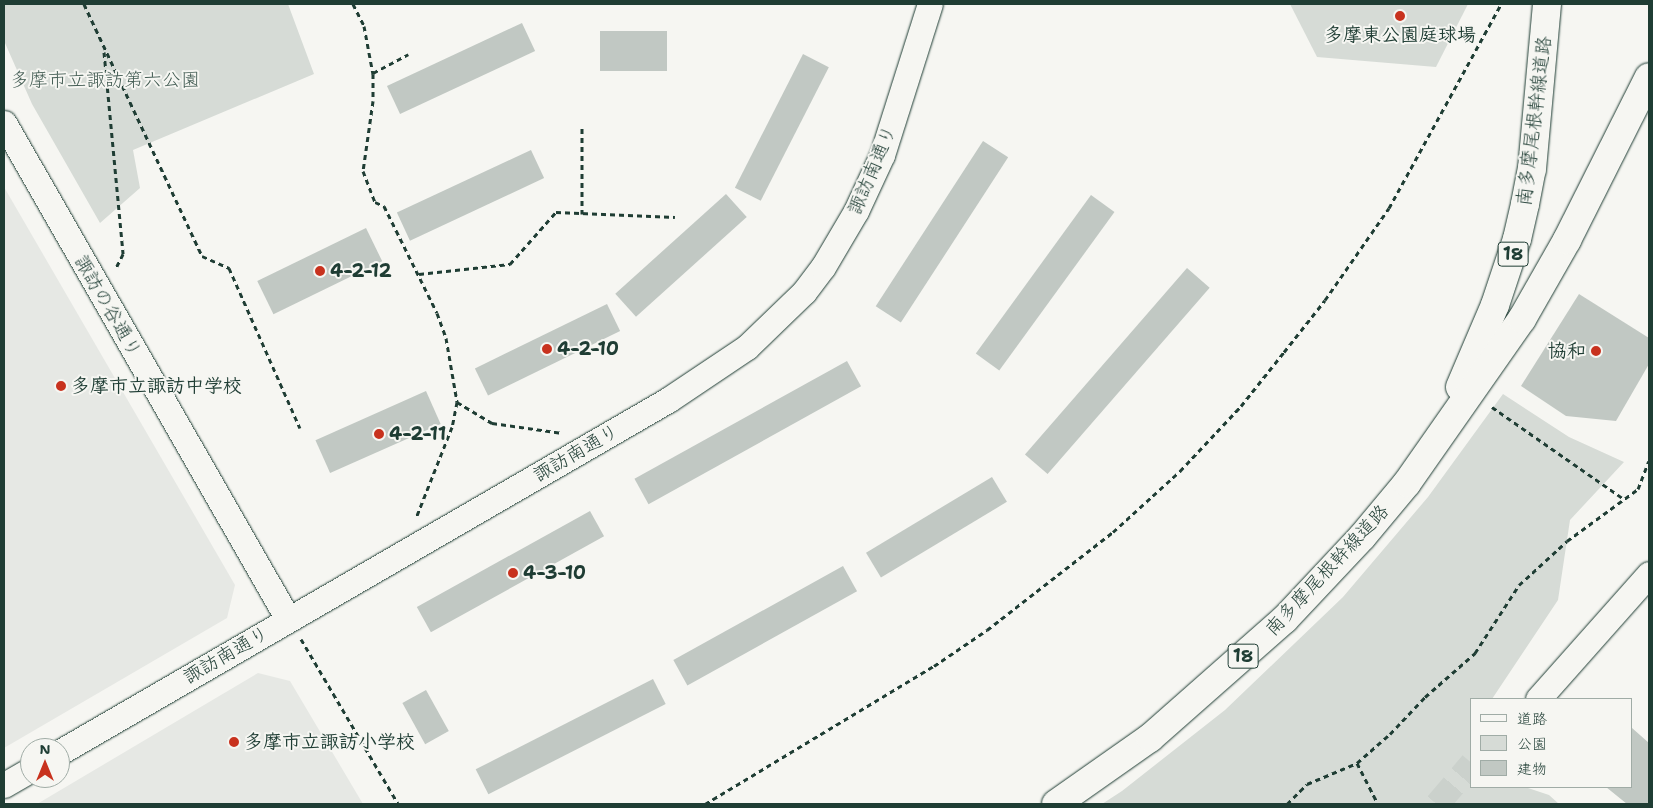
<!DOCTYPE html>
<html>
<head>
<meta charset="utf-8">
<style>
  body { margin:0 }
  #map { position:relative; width:1653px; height:808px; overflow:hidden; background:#f6f6f2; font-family:"Shantell Sans","Klee One",sans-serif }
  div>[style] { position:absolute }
  .built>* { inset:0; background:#e6e8e4 }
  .green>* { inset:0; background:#d6dbd6 }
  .building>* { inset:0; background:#c1c8c3; transform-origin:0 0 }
  .minor-tunnel>* { height:25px; margin-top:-12.5px; transform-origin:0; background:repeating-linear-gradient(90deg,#cbd1cc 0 25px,transparent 0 37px) }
  .path>* { height:3px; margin-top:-1.5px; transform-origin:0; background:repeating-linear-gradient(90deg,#1f3d34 0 5px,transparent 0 9px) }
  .roads { filter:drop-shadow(0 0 1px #1f3d34) drop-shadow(0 0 1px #1f3d34) }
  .minor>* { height:25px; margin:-12.5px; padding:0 12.5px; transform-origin:12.5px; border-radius:12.5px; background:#f6f6f2 }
  .major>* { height:28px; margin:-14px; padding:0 14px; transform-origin:14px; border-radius:14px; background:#f6f6f2 }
  .dots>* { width:14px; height:14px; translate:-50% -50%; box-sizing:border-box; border:2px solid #f6f6f2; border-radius:50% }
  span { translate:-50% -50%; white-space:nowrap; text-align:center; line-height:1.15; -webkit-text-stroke:4px #f6f6f2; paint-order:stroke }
  .shield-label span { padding:1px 4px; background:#f6f6f2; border:1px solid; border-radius:4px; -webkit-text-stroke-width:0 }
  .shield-label { font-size:18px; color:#1f3d34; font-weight:700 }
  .poi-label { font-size:19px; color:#1f3d34; font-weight:700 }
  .left { translate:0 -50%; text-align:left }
  .right { translate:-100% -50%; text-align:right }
  .park-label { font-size:19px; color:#445d54 }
  .street-label { font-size:19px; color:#1f3d34 }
  .frame { position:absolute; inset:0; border:5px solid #1f3d34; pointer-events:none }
  .legend { position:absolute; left:1470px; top:698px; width:162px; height:90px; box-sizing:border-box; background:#f6f6f2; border:1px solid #a0aca6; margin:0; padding:6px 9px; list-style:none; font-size:15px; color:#1f3d34 }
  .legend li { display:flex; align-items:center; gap:10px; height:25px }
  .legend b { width:25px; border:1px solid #a0aca6 }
  .north { position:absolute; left:20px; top:738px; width:50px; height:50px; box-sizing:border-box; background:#f6f6f2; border:1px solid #a0aca6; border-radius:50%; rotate:0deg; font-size:14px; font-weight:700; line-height:20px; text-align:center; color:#1f3d34 }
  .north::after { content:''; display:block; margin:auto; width:18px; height:22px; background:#c8321e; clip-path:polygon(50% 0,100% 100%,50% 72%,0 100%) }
</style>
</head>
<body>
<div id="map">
  <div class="built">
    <i style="clip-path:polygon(4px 187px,235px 585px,227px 618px,4px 748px)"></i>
    <i style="clip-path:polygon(258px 673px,290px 681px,363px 804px,37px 804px)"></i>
  </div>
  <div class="green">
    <i style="clip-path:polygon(4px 4px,288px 4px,314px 74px,133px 150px,140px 188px,100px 223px,32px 104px,5px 43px)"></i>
    <i style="clip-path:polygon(1290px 4px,1468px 4px,1436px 67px,1317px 57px)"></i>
    <i style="clip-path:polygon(1503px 394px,1569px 437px,1624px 462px,1570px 520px,1558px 600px,1492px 699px,1472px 699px,1472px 787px,1525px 787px,1549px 795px,1559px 804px,1102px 804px,1122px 791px,1225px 710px,1343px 597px,1428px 497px)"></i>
  </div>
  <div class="building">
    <i style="left:522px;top:23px;width:31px;height:149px;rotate:65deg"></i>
    <i style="left:667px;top:31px;width:40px;height:67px;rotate:90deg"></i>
    <i style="left:803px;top:54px;width:29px;height:150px;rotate:27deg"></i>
    <i style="left:983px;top:141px;width:30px;height:197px;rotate:33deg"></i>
    <i style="left:531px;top:150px;width:31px;height:148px;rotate:65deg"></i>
    <i style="left:726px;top:194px;width:31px;height:149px;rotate:48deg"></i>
    <i style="left:1091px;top:195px;width:29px;height:196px;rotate:36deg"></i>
    <i style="left:366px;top:228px;width:37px;height:121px;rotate:64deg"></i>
    <i style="left:1187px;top:268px;width:30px;height:247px;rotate:41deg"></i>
    <i style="clip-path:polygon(1579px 294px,1649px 338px,1649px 364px,1616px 421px,1566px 416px,1521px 386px)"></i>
    <i style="left:607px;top:304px;width:30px;height:147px;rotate:64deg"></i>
    <i style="left:847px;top:361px;width:29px;height:243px;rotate:61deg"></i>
    <i style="left:426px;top:391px;width:36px;height:121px;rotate:66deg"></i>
    <i style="left:992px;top:477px;width:29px;height:147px;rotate:59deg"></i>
    <i style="left:590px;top:511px;width:29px;height:198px;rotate:61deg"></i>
    <i style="left:843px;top:566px;width:29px;height:194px;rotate:61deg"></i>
    <i style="left:653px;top:679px;width:28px;height:199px;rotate:63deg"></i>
    <i style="left:426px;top:690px;width:47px;height:27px;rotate:61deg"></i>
    <i style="clip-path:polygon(1632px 728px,1649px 743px,1649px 804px,1627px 804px,1606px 787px,1632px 787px)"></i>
  </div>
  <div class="minor-tunnel">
    <i style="left:1437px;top:804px;width:54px;rotate:-49.5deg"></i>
  </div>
  <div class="path">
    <i style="left:84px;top:4px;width:278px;rotate:64.9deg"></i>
    <i style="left:202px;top:256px;width:30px;rotate:24deg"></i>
    <i style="left:229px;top:268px;width:175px;rotate:66.1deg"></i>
    <i style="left:353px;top:4px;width:25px;rotate:63deg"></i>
    <i style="left:364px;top:26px;width:49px;rotate:79.4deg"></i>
    <i style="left:373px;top:74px;width:27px;rotate:90deg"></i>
    <i style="left:373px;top:101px;width:71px;rotate:98.1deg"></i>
    <i style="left:363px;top:171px;width:33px;rotate:69deg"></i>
    <i style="left:375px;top:202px;width:10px;rotate:24deg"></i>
    <i style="left:384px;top:206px;width:119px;rotate:63.6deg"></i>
    <i style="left:437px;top:313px;width:27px;rotate:70deg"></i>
    <i style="left:446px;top:338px;width:65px;rotate:80.2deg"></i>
    <i style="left:457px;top:402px;width:25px;rotate:101deg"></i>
    <i style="left:452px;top:427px;width:98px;rotate:111.6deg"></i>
    <i style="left:104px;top:52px;width:203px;rotate:84.6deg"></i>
    <i style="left:123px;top:254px;width:16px;rotate:117deg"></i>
    <i style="left:373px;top:73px;width:40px;rotate:-28deg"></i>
    <i style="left:582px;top:214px;width:89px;rotate:-90deg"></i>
    <i style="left:419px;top:274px;width:92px;rotate:-6.3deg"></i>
    <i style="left:510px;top:264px;width:69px;rotate:-48.5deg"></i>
    <i style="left:556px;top:212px;width:119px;rotate:2.4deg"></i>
    <i style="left:457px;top:402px;width:41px;rotate:31deg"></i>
    <i style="left:492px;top:423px;width:71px;rotate:8.1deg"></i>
    <i style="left:1492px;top:407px;width:161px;rotate:34.9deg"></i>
    <i style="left:301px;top:639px;width:191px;rotate:59.5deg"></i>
    <i style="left:1357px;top:763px;width:46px;rotate:62.9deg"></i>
    <i style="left:705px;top:804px;width:267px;rotate:-31.1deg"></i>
    <i style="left:934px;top:666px;width:64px;rotate:-34.2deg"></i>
    <i style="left:987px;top:630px;width:160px;rotate:-37.9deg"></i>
    <i style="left:1113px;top:532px;width:91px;rotate:-42.3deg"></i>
    <i style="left:1180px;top:471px;width:89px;rotate:-46.8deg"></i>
    <i style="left:1241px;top:406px;width:69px;rotate:-51.5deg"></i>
    <i style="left:1284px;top:352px;width:66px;rotate:-51.7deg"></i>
    <i style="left:1325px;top:300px;width:112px;rotate:-55.2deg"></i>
    <i style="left:1389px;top:208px;width:233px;rotate:-61.2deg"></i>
    <i style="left:1287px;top:804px;width:28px;rotate:-45deg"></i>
    <i style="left:1307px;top:784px;width:54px;rotate:-22.8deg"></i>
    <i style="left:1357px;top:763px;width:44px;rotate:-41.3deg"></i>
    <i style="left:1390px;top:734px;width:51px;rotate:-46.6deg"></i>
    <i style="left:1425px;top:697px;width:67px;rotate:-41.3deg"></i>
    <i style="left:1475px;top:653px;width:81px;rotate:-57.1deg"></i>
    <i style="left:1519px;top:585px;width:65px;rotate:-42.5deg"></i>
    <i style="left:1567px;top:541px;width:88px;rotate:-36.2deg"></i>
    <i style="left:1638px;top:489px;width:30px;rotate:-69deg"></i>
  </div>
  <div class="roads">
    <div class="minor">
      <i style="left:4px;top:123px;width:572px;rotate:60.21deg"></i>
      <i style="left:1538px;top:699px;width:167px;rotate:-48.4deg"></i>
      <i style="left:60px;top:752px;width:703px;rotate:-30.07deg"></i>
      <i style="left:668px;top:400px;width:95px;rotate:-33.9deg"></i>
      <i style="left:747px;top:347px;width:79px;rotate:-44deg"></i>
      <i style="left:804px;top:292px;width:31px;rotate:-53deg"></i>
      <i style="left:823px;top:267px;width:65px;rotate:-59.5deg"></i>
      <i style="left:856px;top:211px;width:62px;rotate:-65.1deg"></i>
      <i style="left:882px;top:155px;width:158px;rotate:-72.4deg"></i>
      <i style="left:4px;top:785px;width:30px;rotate:-30deg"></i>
    </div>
    <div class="major">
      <i style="left:1460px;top:387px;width:89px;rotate:-66.9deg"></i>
      <i style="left:1495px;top:305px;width:70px;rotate:-71.6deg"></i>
      <i style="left:1517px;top:239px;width:36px;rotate:-77deg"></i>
      <i style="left:1525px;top:204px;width:36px;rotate:-79deg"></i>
      <i style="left:1532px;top:169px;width:166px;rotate:-84.8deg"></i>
      <i style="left:1056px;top:804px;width:115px;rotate:-35.1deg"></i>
      <i style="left:1150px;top:738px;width:179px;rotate:-41.4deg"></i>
      <i style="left:1284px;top:620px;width:114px;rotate:-46.8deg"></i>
      <i style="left:1362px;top:537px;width:70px;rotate:-50.2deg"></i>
      <i style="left:1407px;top:483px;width:200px;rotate:-55deg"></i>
      <i style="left:1522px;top:319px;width:91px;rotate:-60.3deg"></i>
      <i style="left:1567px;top:240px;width:182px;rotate:-63.3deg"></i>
    </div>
  </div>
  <div class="dots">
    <i style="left:1400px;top:16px;background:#c8321e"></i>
    <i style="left:320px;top:271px;background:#c8321e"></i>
    <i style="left:547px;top:349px;background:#c8321e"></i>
    <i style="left:1596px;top:351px;background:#c8321e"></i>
    <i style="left:61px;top:386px;background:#c8321e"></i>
    <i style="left:379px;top:434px;background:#c8321e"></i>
    <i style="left:513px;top:573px;background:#c8321e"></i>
    <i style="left:234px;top:742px;background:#c8321e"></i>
  </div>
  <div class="shield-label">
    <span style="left:1513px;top:254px">18</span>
    <span style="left:1243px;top:656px">18</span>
  </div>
  <div class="poi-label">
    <span style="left:1400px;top:35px">多摩東公園庭球場</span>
    <span class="left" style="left:330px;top:271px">4-2-12</span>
    <span class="left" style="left:557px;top:349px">4-2-10</span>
    <span class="right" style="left:1586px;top:351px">協和</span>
    <span class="left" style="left:71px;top:386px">多摩市立諏訪中学校</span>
    <span class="left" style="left:389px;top:434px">4-2-11</span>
    <span class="left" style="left:523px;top:573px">4-3-10</span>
    <span class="left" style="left:244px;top:742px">多摩市立諏訪小学校</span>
  </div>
  <div class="park-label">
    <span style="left:105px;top:80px">多摩市立諏訪第六公園</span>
  </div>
  <div class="street-label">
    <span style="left:1534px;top:121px;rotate:-83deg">南多摩尾根幹線道路</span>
    <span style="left:872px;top:170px;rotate:-67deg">諏訪南通り</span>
    <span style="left:108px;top:306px;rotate:60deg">諏訪の谷通り</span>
    <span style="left:576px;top:453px;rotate:-30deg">諏訪南通り</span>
    <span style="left:1327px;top:570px;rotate:-47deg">南多摩尾根幹線道路</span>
    <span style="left:226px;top:655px;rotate:-30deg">諏訪南通り</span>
  </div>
  <div class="frame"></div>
  <ul class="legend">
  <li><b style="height:6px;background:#f6f6f2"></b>道路</li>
  <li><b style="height:14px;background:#d6dbd6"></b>公園</li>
  <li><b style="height:14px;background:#c1c8c3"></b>建物</li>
  </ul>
  <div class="north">N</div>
</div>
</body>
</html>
